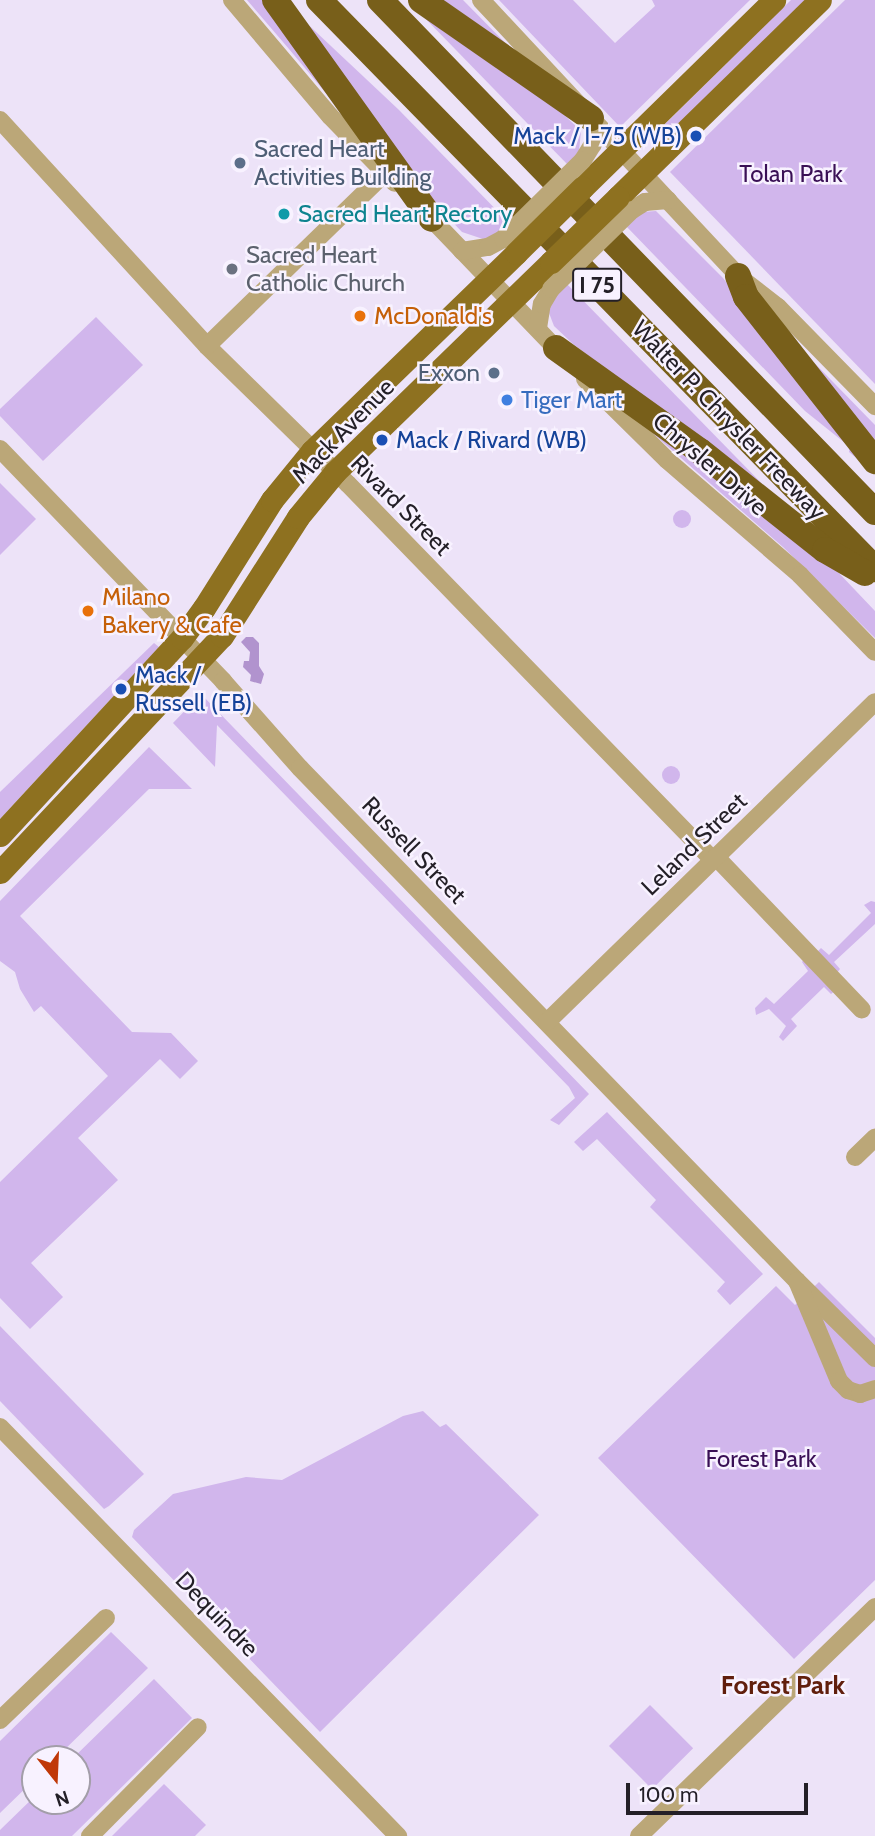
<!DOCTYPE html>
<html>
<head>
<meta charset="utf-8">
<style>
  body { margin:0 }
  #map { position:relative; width:875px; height:1836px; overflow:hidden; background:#ede3f8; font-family:Cabin,sans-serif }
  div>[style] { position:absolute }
  .green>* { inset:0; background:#d1b6ec; transform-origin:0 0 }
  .round { border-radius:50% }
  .forest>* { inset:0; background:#b193ce }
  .minor>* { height:18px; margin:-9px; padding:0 9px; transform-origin:9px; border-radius:9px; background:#bba778 }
  .major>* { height:23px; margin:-11.5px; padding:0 11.5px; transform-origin:11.5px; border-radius:11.5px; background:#8e7120 }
  .highway>* { height:26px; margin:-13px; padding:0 13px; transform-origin:13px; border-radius:13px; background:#785f1a }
  .minor-bridge>* { height:18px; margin:-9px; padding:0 9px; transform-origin:9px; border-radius:9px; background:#bba778 }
  .major-bridge>* { height:23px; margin:-11.5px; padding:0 11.5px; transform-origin:11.5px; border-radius:11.5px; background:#8e7120 }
  .dots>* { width:19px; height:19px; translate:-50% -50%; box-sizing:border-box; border:4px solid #f8f2ff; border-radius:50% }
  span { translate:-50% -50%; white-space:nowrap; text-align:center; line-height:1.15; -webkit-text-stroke:5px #f8f2ff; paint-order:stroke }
  .shield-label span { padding:2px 5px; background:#f8f2ff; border:2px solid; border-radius:5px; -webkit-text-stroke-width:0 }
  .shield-label { font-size:23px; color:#231f27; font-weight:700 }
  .transit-label { font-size:24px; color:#164399 }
  .right { translate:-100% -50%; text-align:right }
  .left { translate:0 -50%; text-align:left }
  .service-label { font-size:24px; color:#4e5e75 }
  .park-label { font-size:24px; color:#3a1056 }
  .culture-label { font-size:24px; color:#0d838f }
  .worship-label { font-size:24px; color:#5b616d }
  .food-label { font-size:24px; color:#c56008 }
  .shop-label { font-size:24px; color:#366cbe }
  .street-label { font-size:24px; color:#231f27 }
  .neighbourhood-label { font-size:26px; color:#611f0d; font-weight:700 }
  .north { position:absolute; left:21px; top:1745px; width:70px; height:70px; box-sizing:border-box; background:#f8f2ff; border:2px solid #a39ea9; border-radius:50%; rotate:162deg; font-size:19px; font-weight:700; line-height:28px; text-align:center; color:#231f27 }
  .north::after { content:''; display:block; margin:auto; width:24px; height:32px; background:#c03808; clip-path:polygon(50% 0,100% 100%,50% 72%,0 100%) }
  .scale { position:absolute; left:626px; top:1783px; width:182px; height:32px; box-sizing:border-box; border:4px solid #231f27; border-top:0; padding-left:9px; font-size:21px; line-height:24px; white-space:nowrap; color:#231f27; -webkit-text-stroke:5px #f8f2ff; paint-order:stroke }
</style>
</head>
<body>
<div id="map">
  <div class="green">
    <i style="clip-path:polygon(247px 0,266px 0,345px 116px,289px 49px)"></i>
    <i style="clip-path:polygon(437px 0,463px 0,523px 61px)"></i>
    <i style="clip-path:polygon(499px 0,573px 0,615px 43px,655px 6px,652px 0,750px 0,620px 127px)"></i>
    <i style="clip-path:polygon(791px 0,805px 0,664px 138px,658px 138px,656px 133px)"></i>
    <i style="clip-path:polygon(845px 0,875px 0,875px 384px,670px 172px)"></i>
    <i style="clip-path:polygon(419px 12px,558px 109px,581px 131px,579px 151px,568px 165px)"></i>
    <i style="clip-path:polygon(298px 15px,399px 110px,509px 223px,493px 237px,483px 239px,462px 232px,439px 208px)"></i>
    <i style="clip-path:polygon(656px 211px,723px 278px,863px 457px,860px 461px,849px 452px,850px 447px,805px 411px,626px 226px,642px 212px)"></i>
    <i style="clip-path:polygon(566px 283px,771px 493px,573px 344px,554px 326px,549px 313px,550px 301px)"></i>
    <i style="clip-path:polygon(96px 317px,143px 365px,43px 461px,0 416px,0 409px)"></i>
    <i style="clip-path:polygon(792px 340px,875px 425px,875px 446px)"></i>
    <i style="clip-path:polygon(626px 410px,837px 571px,875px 611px,875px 638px,783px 547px)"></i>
    <i style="clip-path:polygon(0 483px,36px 519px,0 555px)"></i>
    <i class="round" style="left:673px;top:510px;width:18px;height:18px"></i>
    <i style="clip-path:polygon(154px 643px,159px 647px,0 819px,0 792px)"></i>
    <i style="clip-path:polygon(201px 694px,589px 1094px,559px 1125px,550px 1120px,575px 1098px,569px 1087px,217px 725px,215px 767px,173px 723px)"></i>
    <i style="clip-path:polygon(149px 747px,192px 789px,149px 789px,20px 916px,132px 1032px,171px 1033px,198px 1061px,180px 1079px,160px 1059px,78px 1138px,118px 1180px,31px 1263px,63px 1297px,30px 1329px,0 1298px,0 1182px,108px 1076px,41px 1006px,34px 1012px,20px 989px,15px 972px,0 961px,0 901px)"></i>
    <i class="round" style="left:662px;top:766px;width:18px;height:18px"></i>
    <i style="clip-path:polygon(871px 901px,875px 902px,875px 924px,834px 962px,840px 969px,836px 974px,816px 953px,821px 948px,829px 955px,871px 913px,864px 905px)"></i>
    <i style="clip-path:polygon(805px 958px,836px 990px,831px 994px,824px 987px,791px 1019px,797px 1026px,783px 1041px,779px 1037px,786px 1026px,769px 1009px,756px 1015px,755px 1008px,766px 997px,774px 1004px,808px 971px,802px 962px)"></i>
    <i style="clip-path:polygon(607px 1112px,763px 1274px,730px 1305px,717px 1291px,725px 1282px,650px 1207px,656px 1200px,597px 1139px,583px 1151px,574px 1142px)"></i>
    <i style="clip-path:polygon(819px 1282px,875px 1338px,875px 1580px,794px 1659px,598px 1458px,776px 1286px,795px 1305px)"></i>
    <i style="clip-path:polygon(0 1326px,144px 1474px,109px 1506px,104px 1509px,0 1401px)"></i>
    <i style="clip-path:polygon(423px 1411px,440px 1427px,446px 1424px,539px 1515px,320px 1732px,132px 1537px,134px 1530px,173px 1494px,246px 1477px,282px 1480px,403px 1416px)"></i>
    <i style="clip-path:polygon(111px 1632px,148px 1668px,55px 1759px,35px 1759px,35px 1779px,0 1813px,0 1741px)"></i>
    <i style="clip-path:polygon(154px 1679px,192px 1718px,72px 1836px,0 1836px,0 1830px,35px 1796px,35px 1801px,77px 1801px,77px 1759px,72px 1759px)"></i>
    <i style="left:650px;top:1705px;width:61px;height:58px;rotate:45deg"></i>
    <i style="clip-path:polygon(164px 1784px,206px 1825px,195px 1836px,112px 1836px)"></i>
  </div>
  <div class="forest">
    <i style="clip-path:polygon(246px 637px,253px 637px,259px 643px,259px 666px,264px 674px,261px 684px,250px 681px,251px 675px,243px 667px,244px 661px,249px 661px,250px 652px,241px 642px)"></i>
  </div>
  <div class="minor">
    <i style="left:232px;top:0;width:152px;rotate:49.8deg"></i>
    <i style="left:330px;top:116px;width:93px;rotate:45.9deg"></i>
    <i style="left:481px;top:0;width:377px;rotate:47deg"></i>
    <i style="left:738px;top:276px;width:51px;rotate:37.8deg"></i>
    <i style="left:778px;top:307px;width:139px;rotate:45.6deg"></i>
    <i style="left:0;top:120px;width:306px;rotate:47.5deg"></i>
    <i style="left:207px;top:346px;width:197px;rotate:44.4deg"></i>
    <i style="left:348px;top:484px;width:524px;rotate:45.85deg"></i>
    <i style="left:583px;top:160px;width:19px;rotate:-58deg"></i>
    <i style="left:593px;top:144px;width:21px;rotate:-82deg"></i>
    <i style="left:632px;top:210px;width:15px;rotate:-32deg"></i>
    <i style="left:645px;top:202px;width:23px;rotate:-5deg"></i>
    <i style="left:425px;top:212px;width:199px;rotate:46.2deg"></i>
    <i style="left:462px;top:251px;width:26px;rotate:-9deg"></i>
    <i style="left:488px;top:247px;width:17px;rotate:-28deg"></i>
    <i style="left:538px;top:328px;width:24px;rotate:-81deg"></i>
    <i style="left:542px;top:304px;width:17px;rotate:-59deg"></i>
    <i style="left:207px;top:346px;width:248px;rotate:-44.2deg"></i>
    <i style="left:585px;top:379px;width:115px;rotate:44.6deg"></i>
    <i style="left:667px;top:460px;width:176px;rotate:40.8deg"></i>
    <i style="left:800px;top:575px;width:107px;rotate:45.8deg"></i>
    <i style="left:0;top:449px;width:322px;rotate:46.1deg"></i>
    <i style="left:223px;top:681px;width:116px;rotate:48.5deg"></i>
    <i style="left:300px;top:768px;width:714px;rotate:45.91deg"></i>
    <i style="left:716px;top:857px;width:211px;rotate:46.3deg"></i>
    <i style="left:547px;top:1022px;width:458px;rotate:-44.3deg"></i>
    <i style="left:855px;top:1157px;width:28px;rotate:-44deg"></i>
    <i style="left:875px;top:1358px;width:110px;rotate:-135.4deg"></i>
    <i style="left:797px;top:1281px;width:108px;rotate:67.2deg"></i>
    <i style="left:839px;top:1381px;width:13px;rotate:45deg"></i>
    <i style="left:848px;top:1390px;width:13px;rotate:18deg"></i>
    <i style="left:860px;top:1394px;width:16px;rotate:-18deg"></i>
    <i style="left:0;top:1427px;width:571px;rotate:45.78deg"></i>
    <i style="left:0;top:1720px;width:147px;rotate:-43.9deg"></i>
    <i style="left:90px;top:1836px;width:153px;rotate:-45.3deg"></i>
    <i style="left:639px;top:1836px;width:329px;rotate:-44.1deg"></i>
  </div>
  <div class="major">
    <i style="left:582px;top:188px;width:269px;rotate:-44.4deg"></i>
    <i style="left:618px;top:197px;width:282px;rotate:-44.3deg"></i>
    <i style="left:0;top:835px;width:268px;rotate:-47.3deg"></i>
    <i style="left:182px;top:638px;width:37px;rotate:-54deg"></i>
    <i style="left:204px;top:608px;width:128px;rotate:-57.8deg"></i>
    <i style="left:272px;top:500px;width:63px;rotate:-50.8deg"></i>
    <i style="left:312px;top:451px;width:284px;rotate:-44.1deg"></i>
    <i style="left:0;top:872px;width:324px;rotate:-46.8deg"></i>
    <i style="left:222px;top:636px;width:141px;rotate:-57.4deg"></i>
    <i style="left:298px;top:517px;width:58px;rotate:-50.6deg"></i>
    <i style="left:335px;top:472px;width:301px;rotate:-44.2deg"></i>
  </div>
  <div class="highway">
    <i style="left:275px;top:0;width:269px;rotate:54.4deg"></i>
    <i style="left:319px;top:0;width:796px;rotate:45.66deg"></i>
    <i style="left:380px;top:0;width:712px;rotate:45.97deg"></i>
    <i style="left:421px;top:0;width:207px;rotate:34.8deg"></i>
    <i style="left:738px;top:276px;width:22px;rotate:69deg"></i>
    <i style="left:746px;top:297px;width:209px;rotate:51.8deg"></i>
    <i style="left:556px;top:348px;width:177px;rotate:35.6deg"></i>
    <i style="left:700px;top:451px;width:159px;rotate:38.4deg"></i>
    <i style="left:825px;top:550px;width:46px;rotate:29.9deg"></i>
  </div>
  <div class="minor-bridge">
    <i style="left:503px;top:239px;width:112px;rotate:-44.6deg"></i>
    <i style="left:551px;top:289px;width:113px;rotate:-44.3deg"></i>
  </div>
  <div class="major-bridge">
    <i style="left:516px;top:253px;width:93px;rotate:-44.6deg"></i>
    <i style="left:551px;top:262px;width:93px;rotate:-44.1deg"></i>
  </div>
  <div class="dots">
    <i style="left:696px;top:136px;background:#1a4fb4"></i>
    <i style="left:240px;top:163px;background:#5c6f8a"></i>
    <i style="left:284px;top:214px;background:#0f9aa8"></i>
    <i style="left:232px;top:269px;background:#6b7280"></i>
    <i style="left:360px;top:316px;background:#e8710a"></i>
    <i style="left:494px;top:373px;background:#5c6f8a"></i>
    <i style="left:507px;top:400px;background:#3f7fe0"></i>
    <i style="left:382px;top:440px;background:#1a4fb4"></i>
    <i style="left:88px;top:611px;background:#e8710a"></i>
    <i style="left:121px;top:689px;background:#1a4fb4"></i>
  </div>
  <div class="shield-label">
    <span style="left:597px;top:285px">I 75</span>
  </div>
  <div class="transit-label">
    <span class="right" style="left:682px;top:136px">Mack / I-75 (WB)</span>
    <span class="left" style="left:396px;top:440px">Mack / Rivard (WB)</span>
    <span class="left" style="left:135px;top:689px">Mack /<br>Russell (EB)</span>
  </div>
  <div class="service-label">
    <span class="left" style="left:254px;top:163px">Sacred Heart<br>Activities Building</span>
    <span class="right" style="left:480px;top:373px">Exxon</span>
  </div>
  <div class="park-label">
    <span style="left:791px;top:174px">Tolan Park</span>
    <span style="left:761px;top:1459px">Forest Park</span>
  </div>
  <div class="culture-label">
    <span class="left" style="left:298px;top:214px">Sacred Heart Rectory</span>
  </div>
  <div class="worship-label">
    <span class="left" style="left:246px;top:269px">Sacred Heart<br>Catholic Church</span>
  </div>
  <div class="food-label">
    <span class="left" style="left:374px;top:316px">McDonald's</span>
    <span class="left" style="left:102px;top:611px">Milano<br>Bakery &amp; Cafe</span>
  </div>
  <div class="shop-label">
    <span class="left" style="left:521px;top:400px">Tiger Mart</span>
  </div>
  <div class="street-label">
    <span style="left:729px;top:420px;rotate:46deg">Walter P. Chrysler Freeway</span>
    <span style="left:343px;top:431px;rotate:-46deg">Mack Avenue</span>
    <span style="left:710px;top:464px;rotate:41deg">Chrysler Drive</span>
    <span style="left:401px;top:505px;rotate:45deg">Rivard Street</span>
    <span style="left:694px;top:844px;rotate:-44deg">Leland Street</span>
    <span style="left:414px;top:850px;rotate:46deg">Russell Street</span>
    <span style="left:217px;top:1614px;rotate:46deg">Dequindre</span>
  </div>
  <div class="neighbourhood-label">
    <span style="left:783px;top:1686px">Forest Park</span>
  </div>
  <div class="north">N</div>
  <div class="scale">100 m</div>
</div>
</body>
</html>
